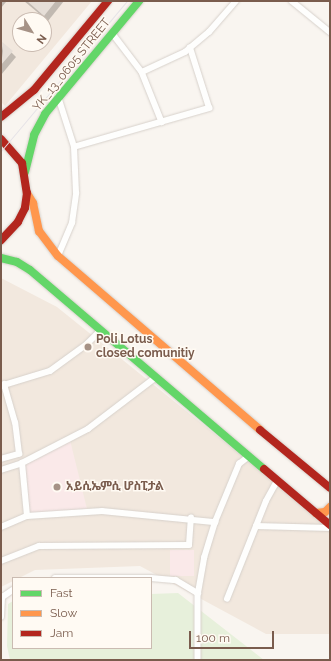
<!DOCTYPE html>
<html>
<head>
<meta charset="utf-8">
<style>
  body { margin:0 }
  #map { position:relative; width:331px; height:661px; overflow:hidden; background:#f9f5f0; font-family:Raleway,"Noto Sans Ethiopic",sans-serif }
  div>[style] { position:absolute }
  .residential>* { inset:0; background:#f2e8de }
  .medical>* { inset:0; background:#fae9e9; transform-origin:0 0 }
  .green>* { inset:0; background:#e7f0db }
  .shadow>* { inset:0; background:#0003 }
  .building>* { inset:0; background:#e6ded7 }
  .roads { filter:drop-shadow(0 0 1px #d7d1cb) drop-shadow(0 0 1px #d7d1cb) }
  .street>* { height:5.5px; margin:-2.75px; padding:0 2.75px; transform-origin:2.75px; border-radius:2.75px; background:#fefefd }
  .fast>* { height:8px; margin:-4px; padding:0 4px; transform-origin:4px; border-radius:4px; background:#63d668 }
  .slow>* { height:8px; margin:-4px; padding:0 4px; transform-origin:4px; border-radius:4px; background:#ff974d }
  .jam>* { height:8px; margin:-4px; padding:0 4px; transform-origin:4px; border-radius:4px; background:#b3261e }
  .tram>* { height:1px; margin:-0.5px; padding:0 0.5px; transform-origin:0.5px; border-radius:0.5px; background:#e6e3e7 }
  .dots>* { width:11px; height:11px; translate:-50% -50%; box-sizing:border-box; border:2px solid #fffaf3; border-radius:50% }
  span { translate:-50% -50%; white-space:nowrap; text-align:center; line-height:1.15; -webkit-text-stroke:3px #fffaf3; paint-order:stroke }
  .street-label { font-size:12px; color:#7a5c4d }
  .poi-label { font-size:12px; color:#7a5c4d; font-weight:700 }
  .left { translate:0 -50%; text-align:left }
  .frame { position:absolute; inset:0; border:2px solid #7a5c4d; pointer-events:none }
  .legend { position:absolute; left:12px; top:577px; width:140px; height:72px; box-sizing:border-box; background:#fffaf3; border:1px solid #cabbb1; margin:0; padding:5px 7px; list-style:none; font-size:12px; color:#7a5c4d }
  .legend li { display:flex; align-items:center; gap:8px; height:20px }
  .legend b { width:20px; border:1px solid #cabbb1 }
  .north { position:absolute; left:12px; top:12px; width:40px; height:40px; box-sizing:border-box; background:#fffaf3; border:1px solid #cabbb1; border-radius:50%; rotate:127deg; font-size:11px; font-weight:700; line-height:16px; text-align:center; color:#7a5c4d }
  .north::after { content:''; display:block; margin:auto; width:14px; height:18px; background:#a69286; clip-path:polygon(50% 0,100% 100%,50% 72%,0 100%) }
  .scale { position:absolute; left:189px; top:631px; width:85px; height:18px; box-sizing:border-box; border:2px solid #7a5c4d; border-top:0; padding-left:5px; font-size:12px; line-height:14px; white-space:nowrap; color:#7a5c4d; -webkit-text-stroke:3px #fffaf3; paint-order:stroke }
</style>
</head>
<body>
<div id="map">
  <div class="residential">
    <i style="clip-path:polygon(evenodd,1px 1px,92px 1px,5px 106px,1px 102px,1px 1px,20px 20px,44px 20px,44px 44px,20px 44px,20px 20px)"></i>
    <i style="clip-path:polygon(1px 278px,57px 307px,330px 527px,330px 634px,266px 634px,140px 566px,35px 570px,19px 578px,13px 578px,13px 581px,1px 587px)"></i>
  </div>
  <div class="medical">
    <i style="clip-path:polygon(70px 440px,87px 509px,27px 516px,22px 463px)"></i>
    <i style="left:170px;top:550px;width:24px;height:26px"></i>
  </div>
  <div class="green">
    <i style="clip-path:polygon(178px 593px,264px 660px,10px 660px,7px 646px,8px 604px,13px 601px,13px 648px,151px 648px,151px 594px)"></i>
  </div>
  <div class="shadow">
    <i style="clip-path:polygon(1px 1px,6px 2px,1px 8px)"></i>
    <i style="clip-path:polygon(24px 1px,64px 1px,48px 21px)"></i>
    <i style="clip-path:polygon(1px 42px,16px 57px,1px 75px)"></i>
  </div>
  <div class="building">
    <i style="clip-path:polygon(27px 1px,56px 1px,44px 16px)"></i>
    <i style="clip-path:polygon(1px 41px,13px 51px,1px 65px,3px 51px)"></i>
  </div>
  <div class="roads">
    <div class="street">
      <i style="left:292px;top:1px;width:49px;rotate:39.2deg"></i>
      <i style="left:113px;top:34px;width:48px;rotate:52.7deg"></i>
      <i style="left:142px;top:72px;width:54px;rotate:68.2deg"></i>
      <i style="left:142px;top:72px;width:47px;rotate:-24.9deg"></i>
      <i style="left:185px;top:52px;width:31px;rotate:-40deg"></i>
      <i style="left:209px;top:32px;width:41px;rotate:-48.9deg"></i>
      <i style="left:74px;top:147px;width:141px;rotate:-16.1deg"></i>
      <i style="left:209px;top:108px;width:63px;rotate:-107.6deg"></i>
      <i style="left:58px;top:256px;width:36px;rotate:-67deg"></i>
      <i style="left:72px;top:223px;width:30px;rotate:-82deg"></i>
      <i style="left:76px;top:193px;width:46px;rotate:-92.5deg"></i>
      <i style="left:74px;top:147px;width:52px;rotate:-107.7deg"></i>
      <i style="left:1px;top:386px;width:51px;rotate:-17deg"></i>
      <i style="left:50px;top:371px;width:46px;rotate:-36.1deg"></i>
      <i style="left:87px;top:344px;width:18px;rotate:-45deg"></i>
      <i style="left:1px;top:459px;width:19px;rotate:-16deg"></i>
      <i style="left:19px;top:454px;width:31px;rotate:-97deg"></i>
      <i style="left:15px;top:423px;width:40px;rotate:-106deg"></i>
      <i style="left:1px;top:470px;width:22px;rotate:-18deg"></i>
      <i style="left:27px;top:516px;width:53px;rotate:-95.4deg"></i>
      <i style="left:22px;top:463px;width:74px;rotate:-27.3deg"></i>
      <i style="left:88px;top:429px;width:84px;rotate:-37.3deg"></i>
      <i style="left:256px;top:526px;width:74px;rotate:1.5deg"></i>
      <i style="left:1px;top:527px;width:28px;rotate:-23deg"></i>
      <i style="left:27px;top:516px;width:75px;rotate:-3.8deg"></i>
      <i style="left:102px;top:511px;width:114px;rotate:5.6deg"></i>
      <i style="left:1px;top:561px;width:41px;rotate:-21.5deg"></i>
      <i style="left:39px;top:546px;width:150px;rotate:-0.4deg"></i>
      <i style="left:189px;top:545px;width:27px;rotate:-86deg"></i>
      <i style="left:55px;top:578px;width:94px"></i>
      <i style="left:151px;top:578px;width:25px;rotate:5deg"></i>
      <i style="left:176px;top:580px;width:26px;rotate:31deg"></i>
      <i style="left:198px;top:593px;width:67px;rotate:90deg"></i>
      <i style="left:198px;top:593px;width:36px;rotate:-80deg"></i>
      <i style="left:204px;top:558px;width:38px;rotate:-73deg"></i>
      <i style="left:215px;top:522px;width:63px;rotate:-67.5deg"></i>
      <i style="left:239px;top:464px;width:11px;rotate:-38deg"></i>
      <i style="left:1px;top:598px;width:14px;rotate:-34deg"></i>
      <i style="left:227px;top:599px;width:105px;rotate:-68.3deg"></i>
      <i style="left:266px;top:501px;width:23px;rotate:-61deg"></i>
      <i style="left:1px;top:617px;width:20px;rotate:-87deg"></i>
    </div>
    <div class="fast">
      <i style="left:25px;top:172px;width:38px;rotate:-76deg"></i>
      <i style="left:34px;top:135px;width:24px;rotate:-62deg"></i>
      <i style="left:45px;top:114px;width:147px;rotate:-50.2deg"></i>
      <i style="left:1px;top:258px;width:16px;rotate:14deg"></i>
      <i style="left:17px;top:262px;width:15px;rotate:32deg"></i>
      <i style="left:30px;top:270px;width:307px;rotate:40.4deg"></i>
    </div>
    <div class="slow">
      <i style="left:27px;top:193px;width:12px;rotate:59deg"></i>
      <i style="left:33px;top:203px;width:29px;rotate:78deg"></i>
      <i style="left:39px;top:231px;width:31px;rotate:53deg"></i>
      <i style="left:58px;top:256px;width:267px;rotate:40.7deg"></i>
      <i style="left:316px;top:513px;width:9px;rotate:-6deg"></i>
      <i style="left:325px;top:512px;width:7px;rotate:-45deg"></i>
    </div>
    <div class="jam">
      <i style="left:1px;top:117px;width:43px;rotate:-39.3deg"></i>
      <i style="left:34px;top:90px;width:116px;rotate:-50.3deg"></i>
      <i style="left:1px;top:139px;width:32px;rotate:49deg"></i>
      <i style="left:22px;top:163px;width:30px;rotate:81deg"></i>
      <i style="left:27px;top:193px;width:15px;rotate:98deg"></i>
      <i style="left:25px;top:208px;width:16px;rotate:117deg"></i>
      <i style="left:18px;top:222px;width:25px;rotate:133deg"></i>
      <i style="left:260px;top:430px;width:91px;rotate:39.6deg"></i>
      <i style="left:264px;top:469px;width:87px;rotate:40.3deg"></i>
    </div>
  </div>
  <div class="tram">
    <i style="left:1px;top:151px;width:196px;rotate:-50deg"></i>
  </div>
  <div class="dots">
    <i style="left:88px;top:347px;background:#a69286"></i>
    <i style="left:57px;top:487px;background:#a69286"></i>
  </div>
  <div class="street-label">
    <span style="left:72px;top:65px;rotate:-51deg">YK_13_0605 STREET</span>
  </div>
  <div class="poi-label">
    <span class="left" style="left:96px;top:347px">Poli Lotus<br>closed comunitiy</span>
    <span class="left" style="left:66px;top:487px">አይሲኤምሲ ሆስፒታል</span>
  </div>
  <div class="frame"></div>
  <ul class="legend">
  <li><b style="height:5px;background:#63d668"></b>Fast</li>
  <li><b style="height:5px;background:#ff974d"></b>Slow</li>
  <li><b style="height:5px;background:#b3261e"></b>Jam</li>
  </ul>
  <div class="north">N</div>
  <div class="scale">100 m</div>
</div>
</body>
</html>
